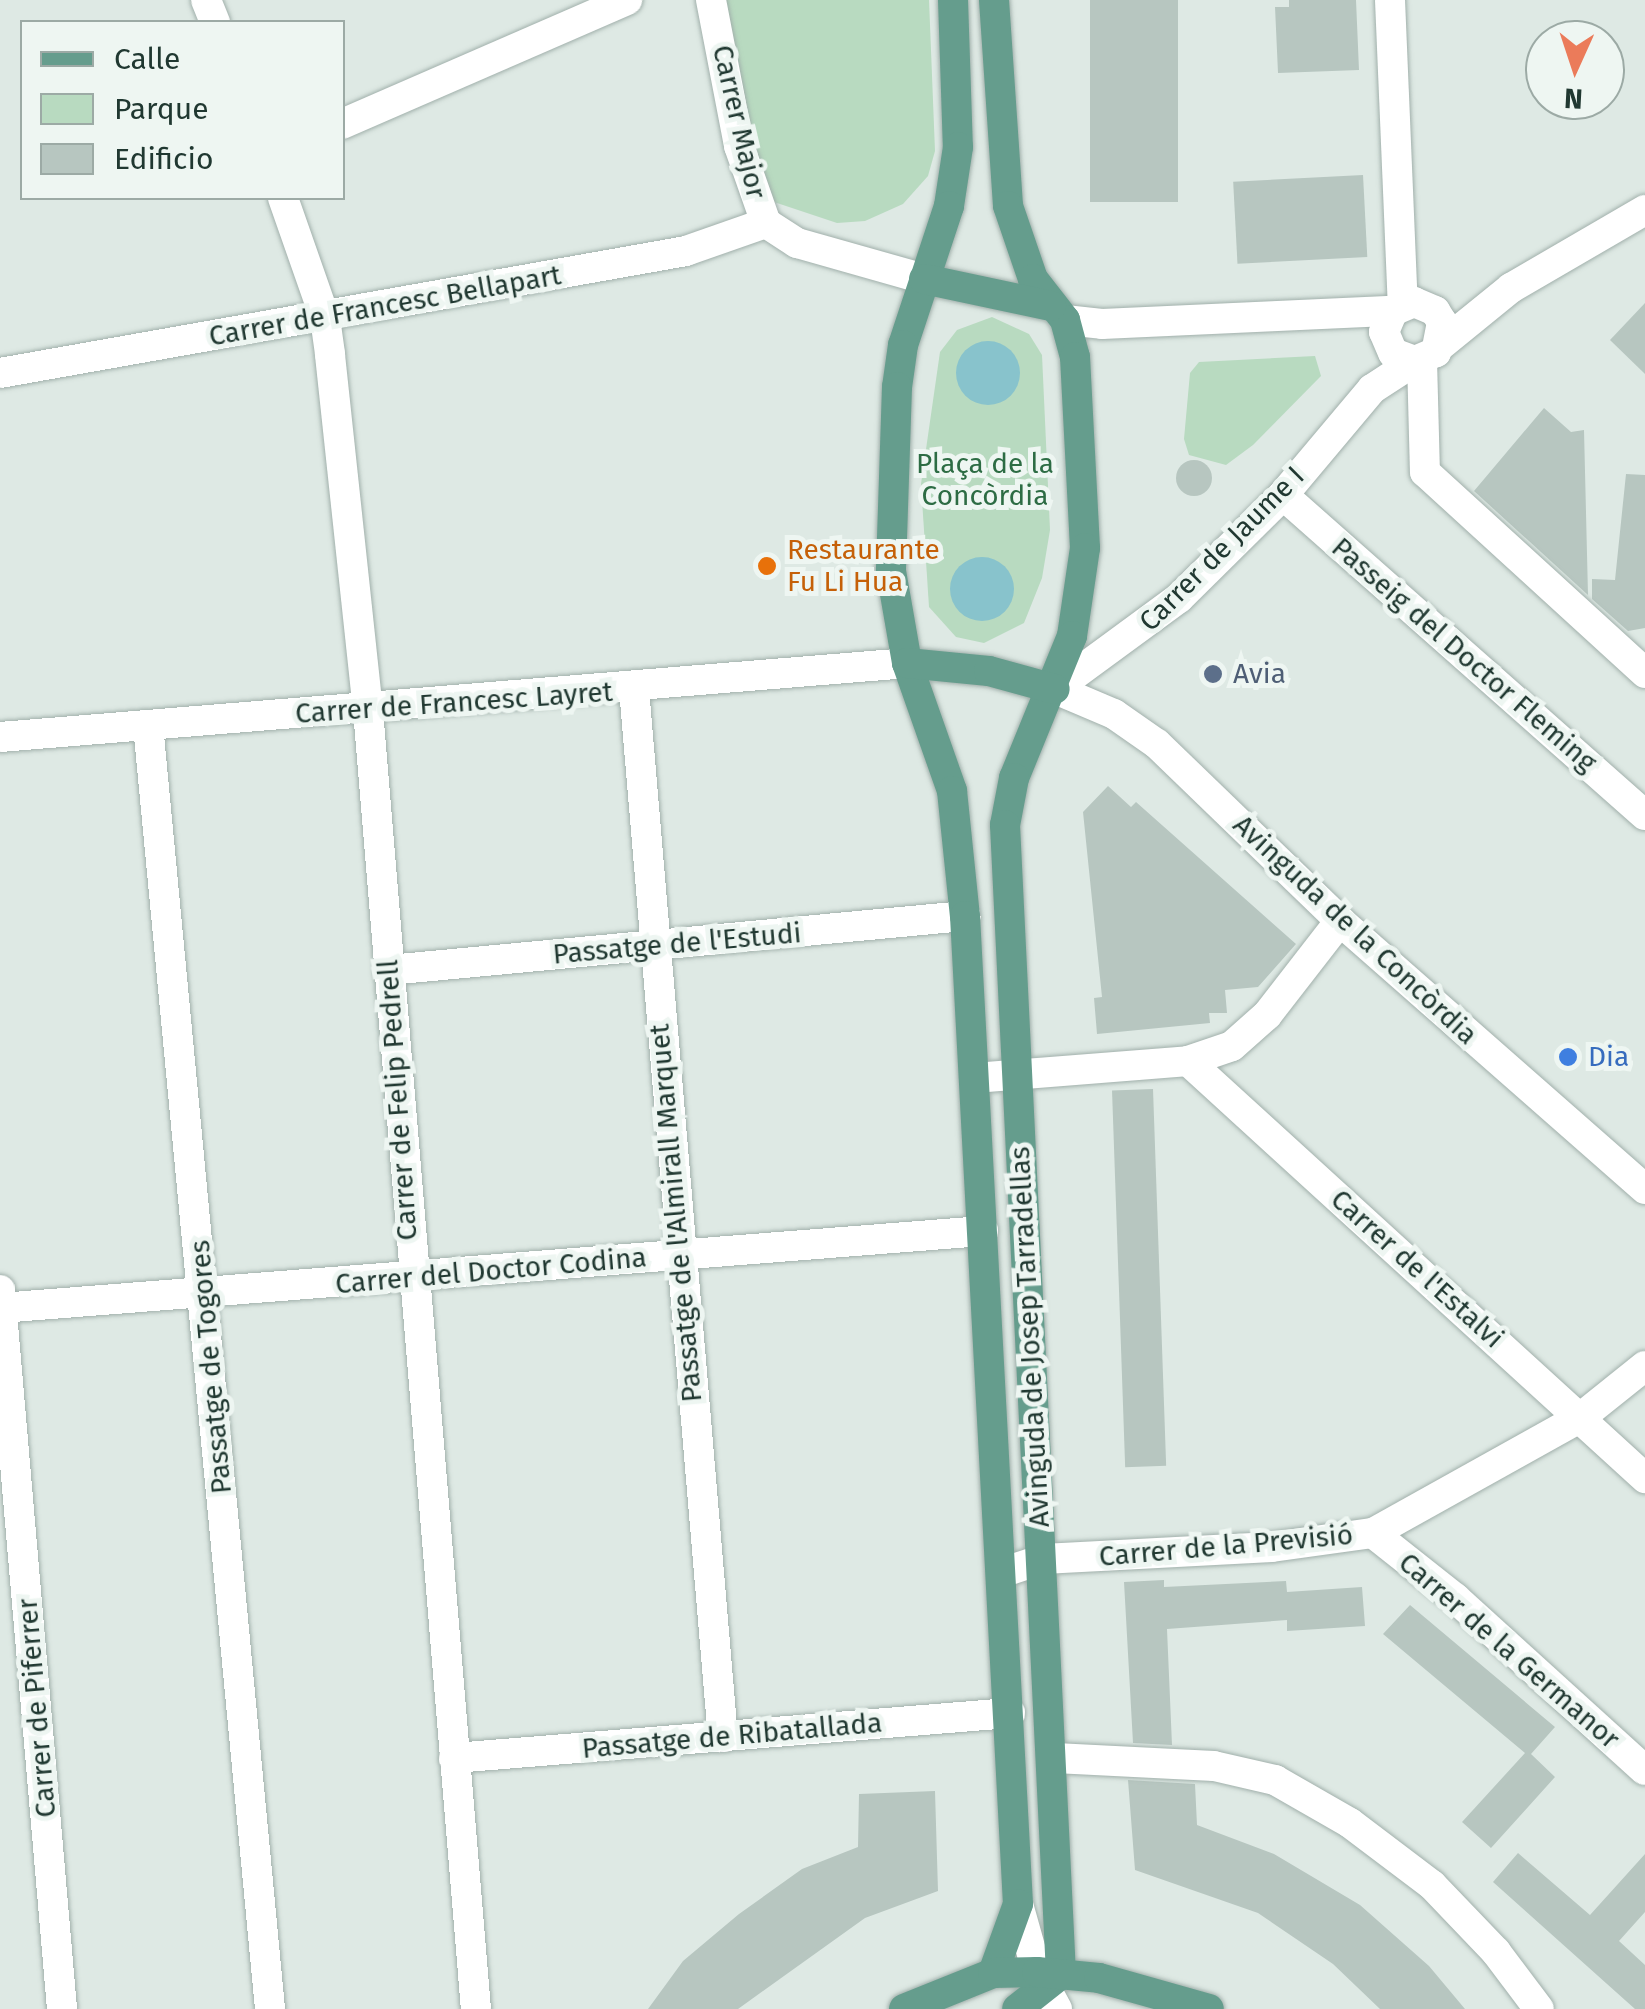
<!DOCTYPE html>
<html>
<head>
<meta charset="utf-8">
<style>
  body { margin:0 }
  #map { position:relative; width:1645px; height:2009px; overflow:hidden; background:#dee9e4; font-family:"Fira Sans",sans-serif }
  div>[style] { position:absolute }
  .green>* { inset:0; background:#b8dac0 }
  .water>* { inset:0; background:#88c3cc }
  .round { border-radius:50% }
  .building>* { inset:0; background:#b7c6c0; transform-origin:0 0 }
  .roads { filter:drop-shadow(0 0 2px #a1b0ab) drop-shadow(0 0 2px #a1b0ab) }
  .minor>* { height:30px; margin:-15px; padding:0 15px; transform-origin:15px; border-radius:15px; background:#fff }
  .major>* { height:30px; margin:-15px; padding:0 15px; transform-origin:15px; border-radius:15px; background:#659d8d }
  .dots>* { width:28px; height:28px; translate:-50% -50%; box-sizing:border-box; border:5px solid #eef6f2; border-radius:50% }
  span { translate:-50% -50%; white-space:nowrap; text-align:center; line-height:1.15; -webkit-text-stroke:10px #eef6f2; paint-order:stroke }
  .street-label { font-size:28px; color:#203831 }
  .park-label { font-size:28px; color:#2d6c44 }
  .food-label { font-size:28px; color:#c56008 }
  .left { translate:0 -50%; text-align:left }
  .service-label { font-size:28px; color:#4e5e75 }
  .shop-label { font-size:28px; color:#366cbe }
  .legend { position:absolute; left:20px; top:20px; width:325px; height:180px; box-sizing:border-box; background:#eef6f2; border:2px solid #9caaa5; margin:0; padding:12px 18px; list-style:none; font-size:30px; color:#203831 }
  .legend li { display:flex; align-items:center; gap:20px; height:50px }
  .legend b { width:50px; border:2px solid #9caaa5 }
  .north { position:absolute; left:1525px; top:20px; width:100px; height:100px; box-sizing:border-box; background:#eef6f2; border:2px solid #9caaa5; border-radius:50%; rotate:183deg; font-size:28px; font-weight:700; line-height:40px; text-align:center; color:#203831 }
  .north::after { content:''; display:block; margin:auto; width:35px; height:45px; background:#eb7b5a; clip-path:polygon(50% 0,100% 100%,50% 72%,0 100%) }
</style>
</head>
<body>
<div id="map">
  <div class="green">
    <i style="clip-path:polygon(725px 0,929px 0,935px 151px,928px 176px,903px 204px,865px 221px,837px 223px,771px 201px,760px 184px)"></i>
    <i style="clip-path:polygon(992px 317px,1029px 334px,1042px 355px,1050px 530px,1042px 578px,1024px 623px,984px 643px,956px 637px,929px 607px,921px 484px,940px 352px,957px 330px)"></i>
    <i style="clip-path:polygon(1315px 356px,1321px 376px,1253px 445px,1226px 465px,1189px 455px,1184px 439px,1190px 373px,1199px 362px)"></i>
  </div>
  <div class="water">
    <i class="round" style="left:956px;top:341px;width:64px;height:64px"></i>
    <i class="round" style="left:950px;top:557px;width:64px;height:64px"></i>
  </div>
  <div class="building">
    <i style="left:1090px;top:0;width:88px;height:202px"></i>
    <i style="clip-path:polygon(1289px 0,1356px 0,1359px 70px,1278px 73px,1275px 7px,1289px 7px)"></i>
    <i style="left:1363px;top:175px;width:82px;height:130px;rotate:87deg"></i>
    <i style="clip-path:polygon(1645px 303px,1645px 374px,1610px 340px)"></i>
    <i style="clip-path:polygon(1544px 408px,1571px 432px,1584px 430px,1588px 595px,1474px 491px)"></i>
    <i class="round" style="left:1176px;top:460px;width:36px;height:36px"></i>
    <i style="clip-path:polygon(1626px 474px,1645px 475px,1645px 628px,1628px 631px,1592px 599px,1592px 579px,1615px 580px)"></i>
    <i style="clip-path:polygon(1108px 786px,1131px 807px,1136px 802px,1296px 944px,1258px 987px,1225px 990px,1227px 1013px,1209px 1013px,1210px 1023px,1097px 1034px,1094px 998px,1102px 997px,1083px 812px)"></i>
    <i style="left:1153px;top:1089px;width:377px;height:41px;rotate:88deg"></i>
    <i style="clip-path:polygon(1164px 1580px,1164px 1587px,1286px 1581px,1287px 1592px,1362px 1587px,1365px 1626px,1287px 1631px,1287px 1620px,1167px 1629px,1172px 1745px,1133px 1743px,1124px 1582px)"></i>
    <i style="clip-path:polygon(1410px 1605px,1555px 1727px,1531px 1754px,1555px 1777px,1491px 1848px,1462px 1822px,1525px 1753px,1383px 1634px)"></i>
    <i style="clip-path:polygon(1128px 1780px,1195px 1784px,1197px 1825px,1274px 1854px,1360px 1905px,1429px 1966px,1465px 2009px,1380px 2009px,1333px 1964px,1258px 1913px,1135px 1870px)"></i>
    <i style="clip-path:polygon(935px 1791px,938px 1891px,865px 1918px,738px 2009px,648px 2009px,683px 1961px,739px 1914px,802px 1869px,858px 1847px,859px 1794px)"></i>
    <i style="clip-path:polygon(1518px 1853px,1590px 1915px,1645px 1854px,1645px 1912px,1619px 1941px,1645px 1965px,1645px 2009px,1635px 2009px,1493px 1882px)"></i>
  </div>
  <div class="roads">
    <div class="minor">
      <i style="left:206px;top:0;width:24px;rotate:68deg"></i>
      <i style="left:711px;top:0;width:149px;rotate:79.1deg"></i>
      <i style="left:739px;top:146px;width:82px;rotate:70.7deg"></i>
      <i style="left:766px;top:223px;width:37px;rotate:33deg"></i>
      <i style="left:797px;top:243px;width:132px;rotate:15.8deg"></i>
      <i style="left:1390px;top:0;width:304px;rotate:87.6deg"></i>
      <i style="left:342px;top:124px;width:311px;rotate:-23.5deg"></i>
      <i style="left:283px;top:198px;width:127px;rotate:70.7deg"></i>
      <i style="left:325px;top:318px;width:37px;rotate:82deg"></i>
      <i style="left:330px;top:355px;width:357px;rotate:83.9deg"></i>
      <i style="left:368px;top:710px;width:1303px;rotate:85.25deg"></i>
      <i style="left:1065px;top:320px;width:37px;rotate:6deg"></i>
      <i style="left:1102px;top:324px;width:291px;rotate:-2.6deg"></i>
      <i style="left:1393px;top:311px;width:23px;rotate:-23deg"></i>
      <i style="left:1414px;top:302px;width:23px;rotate:23deg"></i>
      <i style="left:1435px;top:311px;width:13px;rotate:58deg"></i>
      <i style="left:1442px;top:322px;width:31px;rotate:101deg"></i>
      <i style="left:1436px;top:352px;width:23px;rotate:157deg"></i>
      <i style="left:1415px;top:361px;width:23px;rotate:-160deg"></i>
      <i style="left:1393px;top:353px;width:23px;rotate:-113deg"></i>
      <i style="left:1384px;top:332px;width:23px;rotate:-67deg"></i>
      <i style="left:1442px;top:344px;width:89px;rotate:-39.1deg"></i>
      <i style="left:1511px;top:288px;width:155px;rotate:-30.2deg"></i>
      <i style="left:1422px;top:360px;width:112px;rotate:88.5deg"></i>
      <i style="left:1425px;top:472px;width:298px;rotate:42.4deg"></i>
      <i style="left:0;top:373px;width:697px;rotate:-10.08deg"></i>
      <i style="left:686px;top:251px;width:85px;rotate:-19.3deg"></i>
      <i style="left:1283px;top:495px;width:483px;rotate:41.5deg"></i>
      <i style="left:634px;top:689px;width:1052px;rotate:85.15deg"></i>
      <i style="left:1055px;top:689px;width:64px;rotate:23deg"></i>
      <i style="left:1114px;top:714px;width:52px;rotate:34.9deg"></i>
      <i style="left:1157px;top:744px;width:255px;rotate:44deg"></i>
      <i style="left:1340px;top:921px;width:406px;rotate:41.3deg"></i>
      <i style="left:1055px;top:689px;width:154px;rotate:-36.3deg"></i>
      <i style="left:1179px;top:598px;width:146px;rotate:-44.7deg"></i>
      <i style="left:1283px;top:495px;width:138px;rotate:-50deg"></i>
      <i style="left:1372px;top:389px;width:51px;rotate:-33.1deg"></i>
      <i style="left:148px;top:725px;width:1290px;rotate:84.57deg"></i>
      <i style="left:0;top:737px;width:910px;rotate:-4.66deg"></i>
      <i style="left:389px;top:970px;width:579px;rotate:-5.36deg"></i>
      <i style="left:1188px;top:1061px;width:619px;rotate:42.38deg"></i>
      <i style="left:974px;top:1078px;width:215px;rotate:-4.5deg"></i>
      <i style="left:1188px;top:1061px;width:46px;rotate:-18.8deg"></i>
      <i style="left:1232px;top:1046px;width:47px;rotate:-41.5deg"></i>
      <i style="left:1267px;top:1015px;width:119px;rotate:-52.2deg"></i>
      <i style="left:0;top:1290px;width:722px;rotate:85.07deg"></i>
      <i style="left:0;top:1308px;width:986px;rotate:-4.48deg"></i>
      <i style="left:1373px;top:1533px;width:105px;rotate:38.4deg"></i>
      <i style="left:1455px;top:1598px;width:256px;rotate:42.2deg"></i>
      <i style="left:1001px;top:1573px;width:44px;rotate:-18.4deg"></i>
      <i style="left:1043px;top:1559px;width:229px;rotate:-3deg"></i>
      <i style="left:1272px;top:1547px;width:102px;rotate:-7.9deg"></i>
      <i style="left:1373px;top:1533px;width:237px;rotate:-29.1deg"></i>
      <i style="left:1580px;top:1418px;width:83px;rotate:-38.7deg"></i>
      <i style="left:454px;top:1758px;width:558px;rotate:-4.63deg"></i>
      <i style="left:1055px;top:1758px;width:159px;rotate:2.9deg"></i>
      <i style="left:1214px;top:1766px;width:63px;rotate:12.9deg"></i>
      <i style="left:1275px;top:1780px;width:86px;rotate:29.8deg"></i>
      <i style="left:1350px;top:1823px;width:103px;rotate:37.1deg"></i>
      <i style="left:1432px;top:1885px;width:93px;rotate:46.3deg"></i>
      <i style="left:1496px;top:1952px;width:71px;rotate:53deg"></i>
      <i style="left:1018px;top:1904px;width:71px;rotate:74.4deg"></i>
      <i style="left:1037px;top:1972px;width:42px;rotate:61.6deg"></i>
    </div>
    <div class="major">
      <i style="left:953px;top:0;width:147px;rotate:88.1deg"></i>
      <i style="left:958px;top:147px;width:60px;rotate:98.7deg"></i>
      <i style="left:949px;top:206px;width:146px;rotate:108.3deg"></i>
      <i style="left:903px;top:345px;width:42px;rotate:98.1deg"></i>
      <i style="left:897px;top:387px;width:184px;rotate:91.9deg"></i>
      <i style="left:891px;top:571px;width:93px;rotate:80.1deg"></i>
      <i style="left:907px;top:663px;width:136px;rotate:70.6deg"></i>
      <i style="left:952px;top:791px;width:126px;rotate:84.1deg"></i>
      <i style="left:965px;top:916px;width:989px;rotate:86.93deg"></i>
      <i style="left:1018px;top:1904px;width:73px;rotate:109.9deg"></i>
      <i style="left:994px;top:0;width:206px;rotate:86.1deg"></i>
      <i style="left:1008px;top:206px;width:77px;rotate:71.1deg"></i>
      <i style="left:1033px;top:279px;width:52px;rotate:52deg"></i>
      <i style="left:1065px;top:320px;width:38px;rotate:75deg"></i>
      <i style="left:1075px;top:357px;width:191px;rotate:87deg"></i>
      <i style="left:1085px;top:548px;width:89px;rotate:98.4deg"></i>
      <i style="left:1072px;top:636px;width:153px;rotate:112.2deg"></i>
      <i style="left:1014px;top:778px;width:48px;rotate:100.8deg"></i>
      <i style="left:1005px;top:825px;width:1150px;rotate:87.21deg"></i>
      <i style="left:1061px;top:1974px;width:56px;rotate:141.5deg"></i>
      <i style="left:924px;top:279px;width:130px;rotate:12deg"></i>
      <i style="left:907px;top:663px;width:82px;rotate:5.6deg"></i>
      <i style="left:989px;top:671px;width:68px;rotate:15.3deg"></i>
      <i style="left:904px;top:2009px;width:96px;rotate:-22deg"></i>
      <i style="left:993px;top:1973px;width:44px;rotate:-1.3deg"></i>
      <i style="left:1037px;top:1972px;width:62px;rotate:5.5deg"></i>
      <i style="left:1099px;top:1978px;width:114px;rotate:15.7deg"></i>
    </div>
  </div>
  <div class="dots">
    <i style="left:767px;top:566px;background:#e8710a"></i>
    <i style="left:1213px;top:674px;background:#5c6f8a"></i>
    <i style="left:1568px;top:1057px;background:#3f7fe0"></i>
  </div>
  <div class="street-label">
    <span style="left:739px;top:122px;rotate:77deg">Carrer Major</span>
    <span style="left:385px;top:306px;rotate:-10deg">Carrer de Francesc Bellapart</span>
    <span style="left:1222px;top:549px;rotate:-45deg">Carrer de Jaume I</span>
    <span style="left:1464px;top:655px;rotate:41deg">Passeig del Doctor Fleming</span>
    <span style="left:454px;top:703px;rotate:-4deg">Carrer de Francesc Layret</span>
    <span style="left:1355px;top:930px;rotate:43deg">Avinguda de la Concòrdia</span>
    <span style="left:677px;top:944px;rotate:-5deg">Passatge de l'Estudi</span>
    <span style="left:398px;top:1100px;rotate:-94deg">Carrer de Felip Pedrell</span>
    <span style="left:676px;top:1213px;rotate:-95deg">Passatge de l'Almirall Marquet</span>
    <span style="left:1417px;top:1269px;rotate:42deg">Carrer de l'Estalvi</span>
    <span style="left:491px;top:1271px;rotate:-5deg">Carrer del Doctor Codina</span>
    <span style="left:1030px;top:1337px;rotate:-93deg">Avinguda de Josep Tarradellas</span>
    <span style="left:211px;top:1367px;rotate:-95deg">Passatge de Togores</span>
    <span style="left:1226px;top:1546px;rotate:-5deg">Carrer de la Previsió</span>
    <span style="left:1509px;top:1651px;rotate:41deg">Carrer de la Germanor</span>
    <span style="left:37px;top:1708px;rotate:-95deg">Carrer de Piferrer</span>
    <span style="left:732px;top:1736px;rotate:-5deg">Passatge de Ribatallada</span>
  </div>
  <div class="park-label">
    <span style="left:985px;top:480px">Plaça de la<br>Concòrdia</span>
  </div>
  <div class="food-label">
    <span class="left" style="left:787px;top:566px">Restaurante<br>Fu Li Hua</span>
  </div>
  <div class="service-label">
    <span class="left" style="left:1233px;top:674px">Avia</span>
  </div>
  <div class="shop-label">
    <span class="left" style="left:1588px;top:1057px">Dia</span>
  </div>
  <ul class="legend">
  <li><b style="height:12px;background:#659d8d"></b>Calle</li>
  <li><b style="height:28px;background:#b8dac0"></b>Parque</li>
  <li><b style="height:28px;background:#b7c6c0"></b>Edificio</li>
  </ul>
  <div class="north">N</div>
</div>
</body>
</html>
